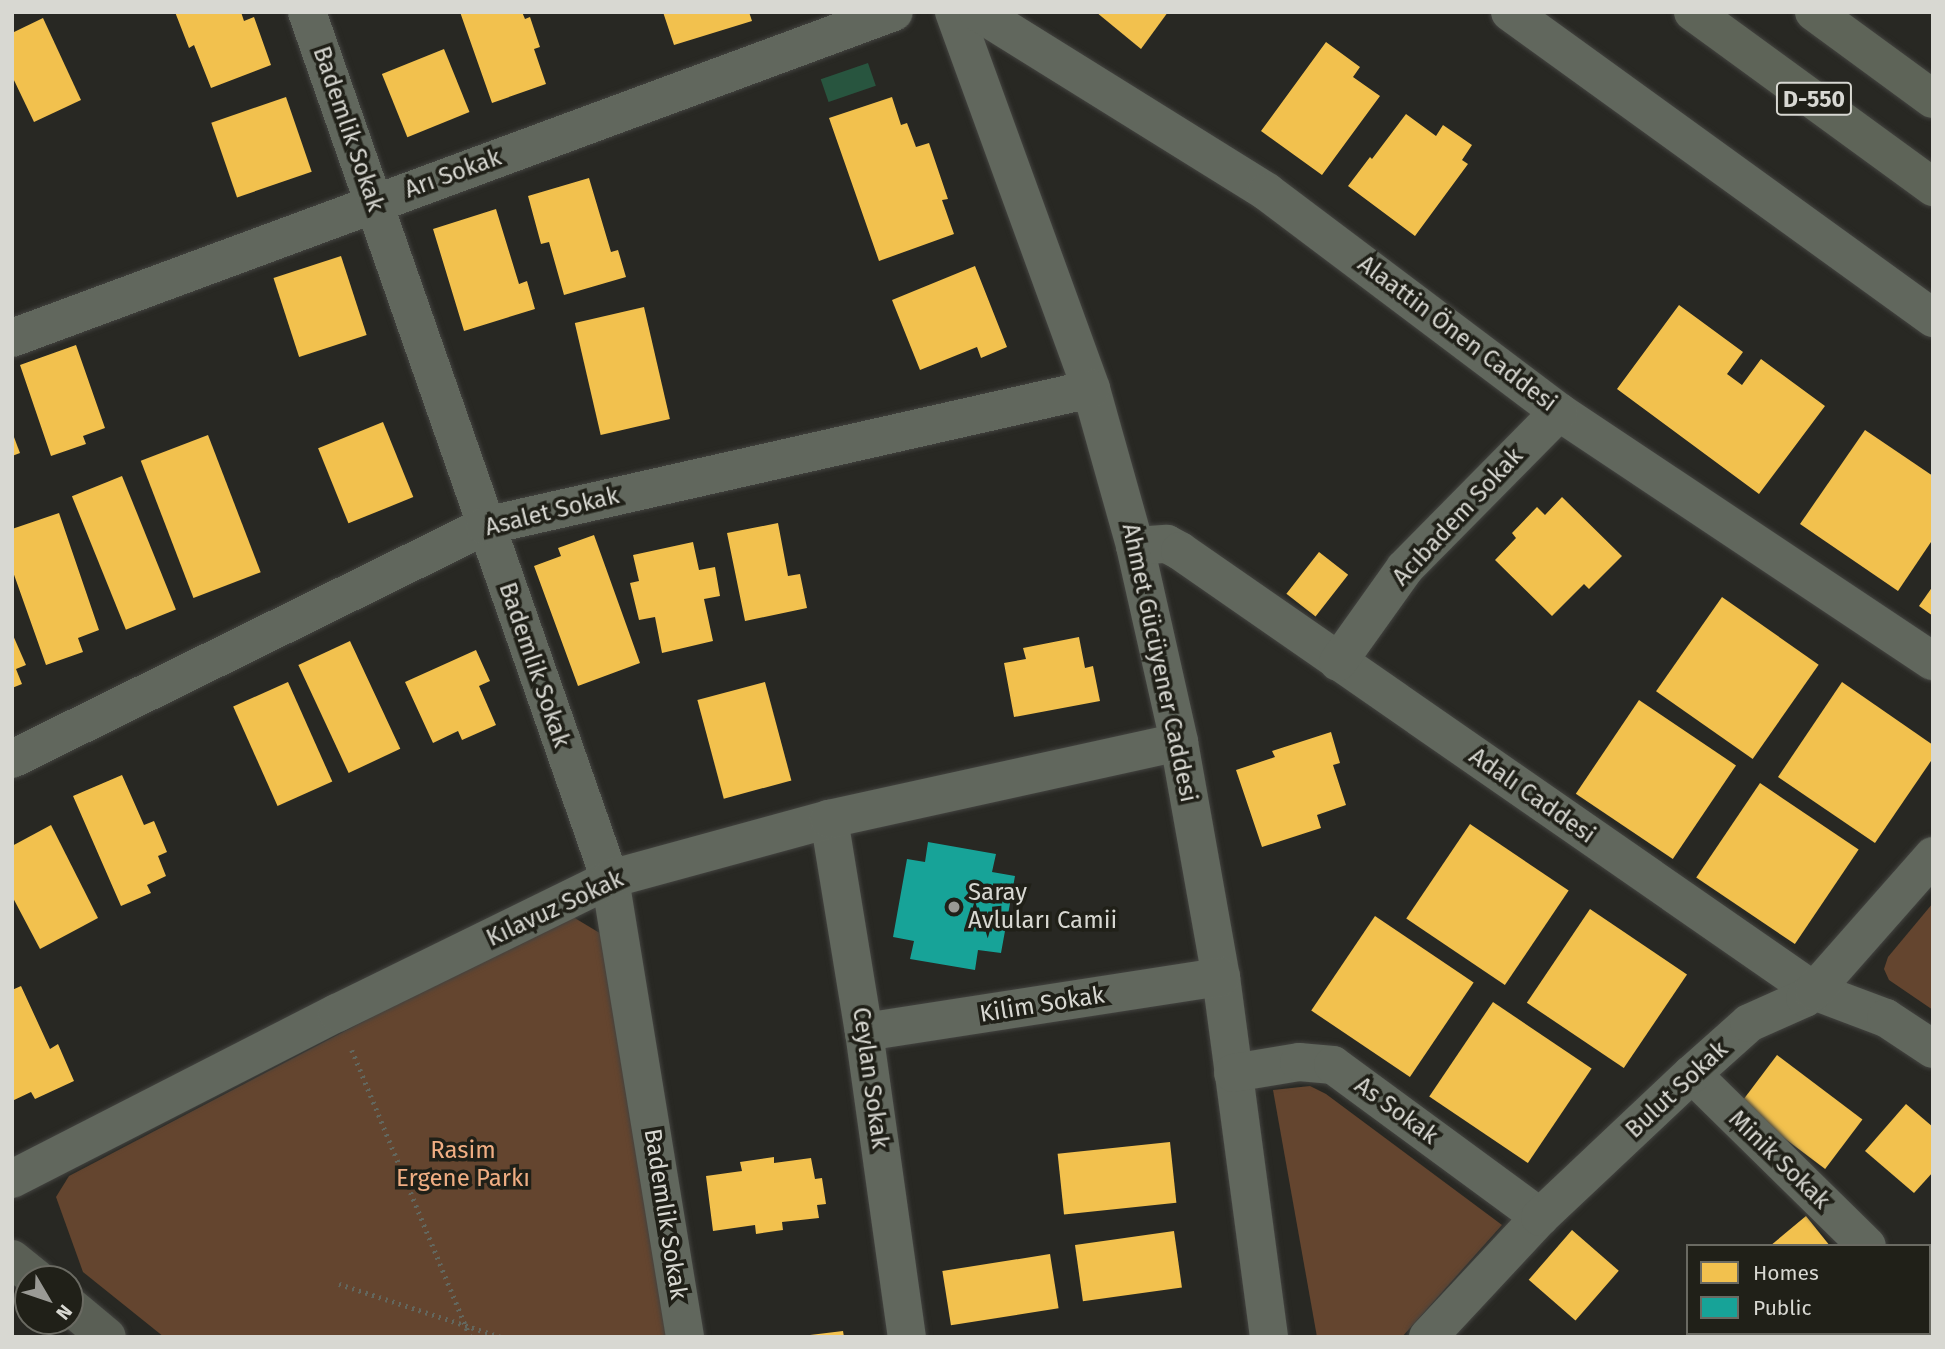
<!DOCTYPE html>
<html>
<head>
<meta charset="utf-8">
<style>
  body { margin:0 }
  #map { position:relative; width:1945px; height:1349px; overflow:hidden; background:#282823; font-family:"Fira Sans",sans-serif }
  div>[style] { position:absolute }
  .green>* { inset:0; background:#64452f }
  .water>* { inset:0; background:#28553f; transform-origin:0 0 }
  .homes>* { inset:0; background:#f2c14e; transform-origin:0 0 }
  .public>* { inset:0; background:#17a398 }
  .path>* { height:4.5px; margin-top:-2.25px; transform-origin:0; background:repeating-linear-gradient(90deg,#63675e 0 2px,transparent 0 7px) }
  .roads { filter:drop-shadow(0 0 2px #434340) drop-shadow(0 0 2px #434340) }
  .street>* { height:38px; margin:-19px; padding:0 19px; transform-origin:19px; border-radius:19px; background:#61675d }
  .secondary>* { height:38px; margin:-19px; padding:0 19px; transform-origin:19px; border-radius:19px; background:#5a5f55 }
  .highway>* { height:38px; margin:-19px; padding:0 19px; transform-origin:19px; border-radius:19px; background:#5e6458 }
  .dots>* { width:19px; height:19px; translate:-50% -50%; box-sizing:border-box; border:4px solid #202018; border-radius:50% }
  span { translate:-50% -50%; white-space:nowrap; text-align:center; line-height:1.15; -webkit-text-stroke:7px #202018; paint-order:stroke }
  .shield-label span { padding:2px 5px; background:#202018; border:2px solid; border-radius:5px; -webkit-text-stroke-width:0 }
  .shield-label { font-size:23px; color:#d8d8d2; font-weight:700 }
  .street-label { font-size:24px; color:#d8d8d2 }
  .poi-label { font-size:24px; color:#d8d8d2 }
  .left { translate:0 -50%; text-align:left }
  .park-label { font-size:24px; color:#f0ae83 }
  .frame { position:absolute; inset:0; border:14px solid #d8d8d2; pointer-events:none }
  .legend { position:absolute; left:1686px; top:1244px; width:245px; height:91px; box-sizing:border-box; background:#202018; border:2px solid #6a6a62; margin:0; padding:9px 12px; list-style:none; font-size:21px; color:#d8d8d2 }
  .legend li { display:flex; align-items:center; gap:14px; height:35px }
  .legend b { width:35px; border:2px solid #6a6a62 }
  .north { position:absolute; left:14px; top:1265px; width:70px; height:70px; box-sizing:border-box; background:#202018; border:2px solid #6a6a62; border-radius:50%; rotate:129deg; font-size:19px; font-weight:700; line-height:28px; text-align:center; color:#d8d8d2 }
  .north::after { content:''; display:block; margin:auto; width:24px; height:32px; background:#9a9a95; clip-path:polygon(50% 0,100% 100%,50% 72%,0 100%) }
</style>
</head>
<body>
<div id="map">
  <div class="green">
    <i style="clip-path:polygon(1933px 903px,1933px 1010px,1889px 980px,1884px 969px,1888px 957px)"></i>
    <i style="clip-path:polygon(568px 914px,603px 935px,666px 1337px,164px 1337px,83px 1272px,56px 1197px,69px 1176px)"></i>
    <i style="clip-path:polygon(1310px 1086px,1326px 1094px,1502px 1225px,1402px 1337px,1317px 1337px,1273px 1090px)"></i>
  </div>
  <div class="water">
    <i style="left:868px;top:63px;width:24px;height:50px;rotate:71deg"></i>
  </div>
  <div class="homes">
    <i style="clip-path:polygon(175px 12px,241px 12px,244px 21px,254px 17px,271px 65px,211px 88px,194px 45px,189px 48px)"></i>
    <i style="clip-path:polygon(460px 12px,522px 12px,525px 19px,530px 17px,540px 47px,534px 49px,546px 84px,492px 103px)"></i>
    <i style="clip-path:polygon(663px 12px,749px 12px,752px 21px,674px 45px)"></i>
    <i style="clip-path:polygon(1096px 12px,1168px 12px,1141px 49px)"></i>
    <i style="clip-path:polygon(43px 18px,81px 100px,34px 122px,12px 76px,12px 33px)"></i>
    <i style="clip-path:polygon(1326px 42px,1360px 67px,1353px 77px,1380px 96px,1322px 175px,1261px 131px)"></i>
    <i style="left:444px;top:49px;width:68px;height:67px;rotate:68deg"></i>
    <i style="left:286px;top:97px;width:79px;height:79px;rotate:71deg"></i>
    <i style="clip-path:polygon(892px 97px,901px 125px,907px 123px,916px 147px,929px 143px,948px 199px,942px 200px,954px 234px,879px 261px,829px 118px)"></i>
    <i style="clip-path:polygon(1406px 114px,1436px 136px,1443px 125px,1472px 145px,1462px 160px,1468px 164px,1415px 236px,1348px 186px,1370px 157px,1372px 159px)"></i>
    <i style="clip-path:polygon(589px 178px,611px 252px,618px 250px,626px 277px,564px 295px,549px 242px,541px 244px,528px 196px)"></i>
    <i style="clip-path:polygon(496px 209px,519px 284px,527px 281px,535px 309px,464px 331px,433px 229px)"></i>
    <i style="left:341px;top:256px;width:83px;height:71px;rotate:72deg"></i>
    <i style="clip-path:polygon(975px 266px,1007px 347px,981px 358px,977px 347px,920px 370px,892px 300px)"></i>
    <i style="clip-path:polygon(1679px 305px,1743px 352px,1727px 374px,1742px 385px,1761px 359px,1825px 406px,1759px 494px,1617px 389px)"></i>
    <i style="left:644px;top:307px;width:115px;height:71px;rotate:77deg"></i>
    <i style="clip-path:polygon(76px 345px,105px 428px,83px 436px,86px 444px,51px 456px,20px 365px)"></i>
    <i style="left:383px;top:422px;width:81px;height:70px;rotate:68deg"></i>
    <i style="clip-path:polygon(1865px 430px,1933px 476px,1933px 539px,1898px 591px,1800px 524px)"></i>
    <i style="clip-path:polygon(12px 432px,20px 453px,12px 456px)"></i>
    <i style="left:208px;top:435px;width:147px;height:72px;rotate:69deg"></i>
    <i style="left:122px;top:476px;width:144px;height:54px;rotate:68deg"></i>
    <i style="clip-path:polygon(1562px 497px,1622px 556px,1589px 589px,1584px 584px,1552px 616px,1495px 560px,1516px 538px,1512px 533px,1537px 507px,1545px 515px)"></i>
    <i style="clip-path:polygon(59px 513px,99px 630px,78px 638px,83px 652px,46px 665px,12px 569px,12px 529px)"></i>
    <i style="clip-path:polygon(778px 523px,788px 576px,800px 574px,807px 608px,745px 621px,727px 533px)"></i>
    <i style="clip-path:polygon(594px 535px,640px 663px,578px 686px,534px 566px,561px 556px,558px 548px)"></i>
    <i style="clip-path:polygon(693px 542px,699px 570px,715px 567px,720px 596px,704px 599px,713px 641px,662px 653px,655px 617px,639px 620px,630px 583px,639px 581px,633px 555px)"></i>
    <i style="left:1319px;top:552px;width:37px;height:53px;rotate:38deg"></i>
    <i style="clip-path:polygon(1933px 586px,1933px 616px,1919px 606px)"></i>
    <i style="left:1722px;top:597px;width:118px;height:115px;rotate:35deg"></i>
    <i style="clip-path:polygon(12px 633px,26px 665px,16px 669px,22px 684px,12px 688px)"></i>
    <i style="clip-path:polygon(1079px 637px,1085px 668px,1093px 666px,1100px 701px,1014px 717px,1004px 663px,1026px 659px,1023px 648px)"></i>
    <i style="left:350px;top:641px;width:119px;height:57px;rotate:65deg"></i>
    <i style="clip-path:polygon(476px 650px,490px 681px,479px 686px,496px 725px,462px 740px,458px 731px,433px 743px,405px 682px)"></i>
    <i style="left:288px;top:682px;width:109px;height:60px;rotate:66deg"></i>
    <i style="left:765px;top:682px;width:102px;height:70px;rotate:75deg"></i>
    <i style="clip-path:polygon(1842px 682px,1933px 745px,1933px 758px,1875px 843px,1778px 777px)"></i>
    <i style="left:1639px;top:700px;width:117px;height:113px;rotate:34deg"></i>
    <i style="clip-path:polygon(1331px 732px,1340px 763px,1333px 765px,1346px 805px,1317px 815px,1321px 828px,1262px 847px,1236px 770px,1275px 757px,1272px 751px)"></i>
    <i style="clip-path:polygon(122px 775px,144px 825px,154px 821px,167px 852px,158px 856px,166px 876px,147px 885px,151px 893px,121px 906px,73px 796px)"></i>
    <i style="left:1760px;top:783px;width:119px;height:114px;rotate:34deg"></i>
    <i style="left:1470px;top:824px;width:119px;height:114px;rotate:34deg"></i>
    <i style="clip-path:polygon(51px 825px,98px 918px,40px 949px,12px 896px,12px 846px)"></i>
    <i style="left:1590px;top:909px;width:117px;height:113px;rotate:34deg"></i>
    <i style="left:1375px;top:916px;width:119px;height:114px;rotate:34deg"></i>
    <i style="clip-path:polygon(21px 986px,50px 1049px,58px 1044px,74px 1081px,35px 1099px,31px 1092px,12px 1101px,12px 990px)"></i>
    <i style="left:1493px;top:1002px;width:119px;height:114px;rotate:34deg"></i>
    <i style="left:1777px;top:1055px;width:107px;height:62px;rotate:37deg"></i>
    <i style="clip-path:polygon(1906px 1104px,1933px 1127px,1933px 1172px,1914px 1193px,1865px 1151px)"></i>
    <i style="left:1170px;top:1142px;width:61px;height:113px;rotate:84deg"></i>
    <i style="clip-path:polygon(774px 1157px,774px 1163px,811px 1158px,815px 1179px,822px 1178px,826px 1204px,817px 1205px,819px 1218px,782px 1222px,783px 1230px,756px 1234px,755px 1225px,713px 1231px,706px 1176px,742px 1171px,740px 1162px)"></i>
    <i style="clip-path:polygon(1806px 1216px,1830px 1246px,1770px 1246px)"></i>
    <i style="left:1572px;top:1230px;width:62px;height:66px;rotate:41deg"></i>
    <i style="left:1174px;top:1231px;width:57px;height:100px;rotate:82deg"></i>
    <i style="left:1050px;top:1254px;width:55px;height:109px;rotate:81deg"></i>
    <i style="clip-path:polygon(843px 1331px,844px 1337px,810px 1337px,810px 1335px)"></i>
    <i style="clip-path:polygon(1779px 1333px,1808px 1333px,1812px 1337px,1775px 1337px)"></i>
    <i style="left:1822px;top:1333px;width:54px;height:5px"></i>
  </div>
  <div class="public">
    <i style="clip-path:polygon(928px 842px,996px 854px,992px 872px,1015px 876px,1001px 953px,978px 950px,975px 970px,910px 959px,914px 941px,893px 937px,907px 859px,925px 862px)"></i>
  </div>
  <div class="path">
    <i style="left:352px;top:1050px;width:310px;rotate:67.6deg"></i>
    <i style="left:339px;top:1284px;width:170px;rotate:18.1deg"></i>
  </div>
  <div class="roads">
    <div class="street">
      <i style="left:307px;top:12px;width:918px;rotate:70.74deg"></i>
      <i style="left:610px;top:879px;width:464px;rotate:80.7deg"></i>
      <i style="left:954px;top:12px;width:401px;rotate:70deg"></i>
      <i style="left:1091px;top:389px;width:163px;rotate:74.3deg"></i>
      <i style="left:1135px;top:546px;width:201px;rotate:77.3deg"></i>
      <i style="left:1179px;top:742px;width:239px;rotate:79.9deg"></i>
      <i style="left:1221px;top:977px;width:363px;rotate:82.4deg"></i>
      <i style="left:978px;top:12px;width:340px;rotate:31.9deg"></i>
      <i style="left:1267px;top:192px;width:366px;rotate:37deg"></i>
      <i style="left:1559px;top:412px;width:449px;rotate:33.7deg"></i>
      <i style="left:1510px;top:12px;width:522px;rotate:35.88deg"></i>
      <i style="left:12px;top:338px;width:940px;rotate:-20.29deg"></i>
      <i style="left:1135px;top:546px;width:32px;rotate:-4deg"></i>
      <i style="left:1167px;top:544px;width:15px;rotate:28deg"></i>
      <i style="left:1180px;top:551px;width:772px;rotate:34.76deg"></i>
      <i style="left:1814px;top:991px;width:77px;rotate:20.6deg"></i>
      <i style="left:1886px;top:1018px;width:56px;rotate:33.4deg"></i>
      <i style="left:1338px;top:662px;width:115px;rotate:-54.5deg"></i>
      <i style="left:1405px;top:568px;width:219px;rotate:-45.4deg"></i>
      <i style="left:12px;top:759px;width:527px;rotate:-26.22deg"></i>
      <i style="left:485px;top:526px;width:621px;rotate:-12.74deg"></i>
      <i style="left:829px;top:819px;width:216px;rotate:80.7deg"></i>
      <i style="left:864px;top:1032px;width:308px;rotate:82deg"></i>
      <i style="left:864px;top:1032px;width:361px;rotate:-8.8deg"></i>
      <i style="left:1233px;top:1073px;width:67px;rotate:-9.5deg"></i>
      <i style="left:1299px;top:1062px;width:34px;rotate:5deg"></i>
      <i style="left:1333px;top:1065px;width:257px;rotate:36.3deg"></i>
      <i style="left:1692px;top:1074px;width:245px;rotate:44.5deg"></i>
      <i style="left:12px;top:1179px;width:365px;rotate:-27.1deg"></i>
      <i style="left:337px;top:1013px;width:304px;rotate:-26.1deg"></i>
      <i style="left:610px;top:879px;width:227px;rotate:-15.3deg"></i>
      <i style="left:829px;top:819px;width:358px;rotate:-12.4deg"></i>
      <i style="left:1929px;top:1307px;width:5px;rotate:37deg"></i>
      <i style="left:1428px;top:1337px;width:164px;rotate:-47deg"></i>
      <i style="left:1540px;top:1217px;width:209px;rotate:-43.3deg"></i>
      <i style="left:1692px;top:1074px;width:76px;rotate:-41.8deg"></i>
      <i style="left:1749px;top:1023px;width:61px;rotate:-24.1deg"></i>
      <i style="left:1805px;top:998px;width:11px;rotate:-38deg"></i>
      <i style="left:1814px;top:991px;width:180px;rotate:-48.6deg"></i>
      <i style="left:1913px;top:1337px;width:6px;rotate:-39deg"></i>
    </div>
    <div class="secondary">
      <i style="left:12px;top:1259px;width:32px;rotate:39deg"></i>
      <i style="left:70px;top:1306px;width:48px;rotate:40deg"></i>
    </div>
    <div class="highway">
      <i style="left:1693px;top:12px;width:297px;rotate:36.1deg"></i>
      <i style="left:1814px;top:12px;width:147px;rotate:36.2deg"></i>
    </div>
  </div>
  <div class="dots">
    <i style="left:954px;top:907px;background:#9a9a95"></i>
  </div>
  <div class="shield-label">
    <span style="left:1814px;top:99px">D-550</span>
  </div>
  <div class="street-label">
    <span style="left:348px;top:129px;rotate:71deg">Bademlik Sokak</span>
    <span style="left:453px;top:174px;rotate:-20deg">Arı Sokak</span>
    <span style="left:1457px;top:334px;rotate:37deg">Alaattin Önen Caddesi</span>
    <span style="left:552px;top:512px;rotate:-14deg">Asalet Sokak</span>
    <span style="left:1458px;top:517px;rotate:-47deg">Acıbadem Sokak</span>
    <span style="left:1159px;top:663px;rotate:78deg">Ahmet Gücüyener Caddesi</span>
    <span style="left:534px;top:665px;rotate:71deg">Bademlik Sokak</span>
    <span style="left:1532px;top:796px;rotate:35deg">Adalı Caddesi</span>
    <span style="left:555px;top:909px;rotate:-25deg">Kılavuz Sokak</span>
    <span style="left:1042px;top:1005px;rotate:-9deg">Kilim Sokak</span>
    <span style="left:870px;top:1078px;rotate:82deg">Ceylan Sokak</span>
    <span style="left:1677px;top:1090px;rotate:-43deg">Bulut Sokak</span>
    <span style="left:1396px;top:1111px;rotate:36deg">As Sokak</span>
    <span style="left:1779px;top:1160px;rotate:44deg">Minik Sokak</span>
    <span style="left:665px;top:1214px;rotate:81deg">Bademlik Sokak</span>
  </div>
  <div class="poi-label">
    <span class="left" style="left:968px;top:907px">Saray<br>Avluları Camii</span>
  </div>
  <div class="park-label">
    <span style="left:463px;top:1165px">Rasim<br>Ergene Parkı</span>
  </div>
  <div class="frame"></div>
  <ul class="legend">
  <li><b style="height:19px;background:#f2c14e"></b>Homes</li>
  <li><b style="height:19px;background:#17a398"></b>Public</li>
  </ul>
  <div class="north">N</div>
</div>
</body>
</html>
